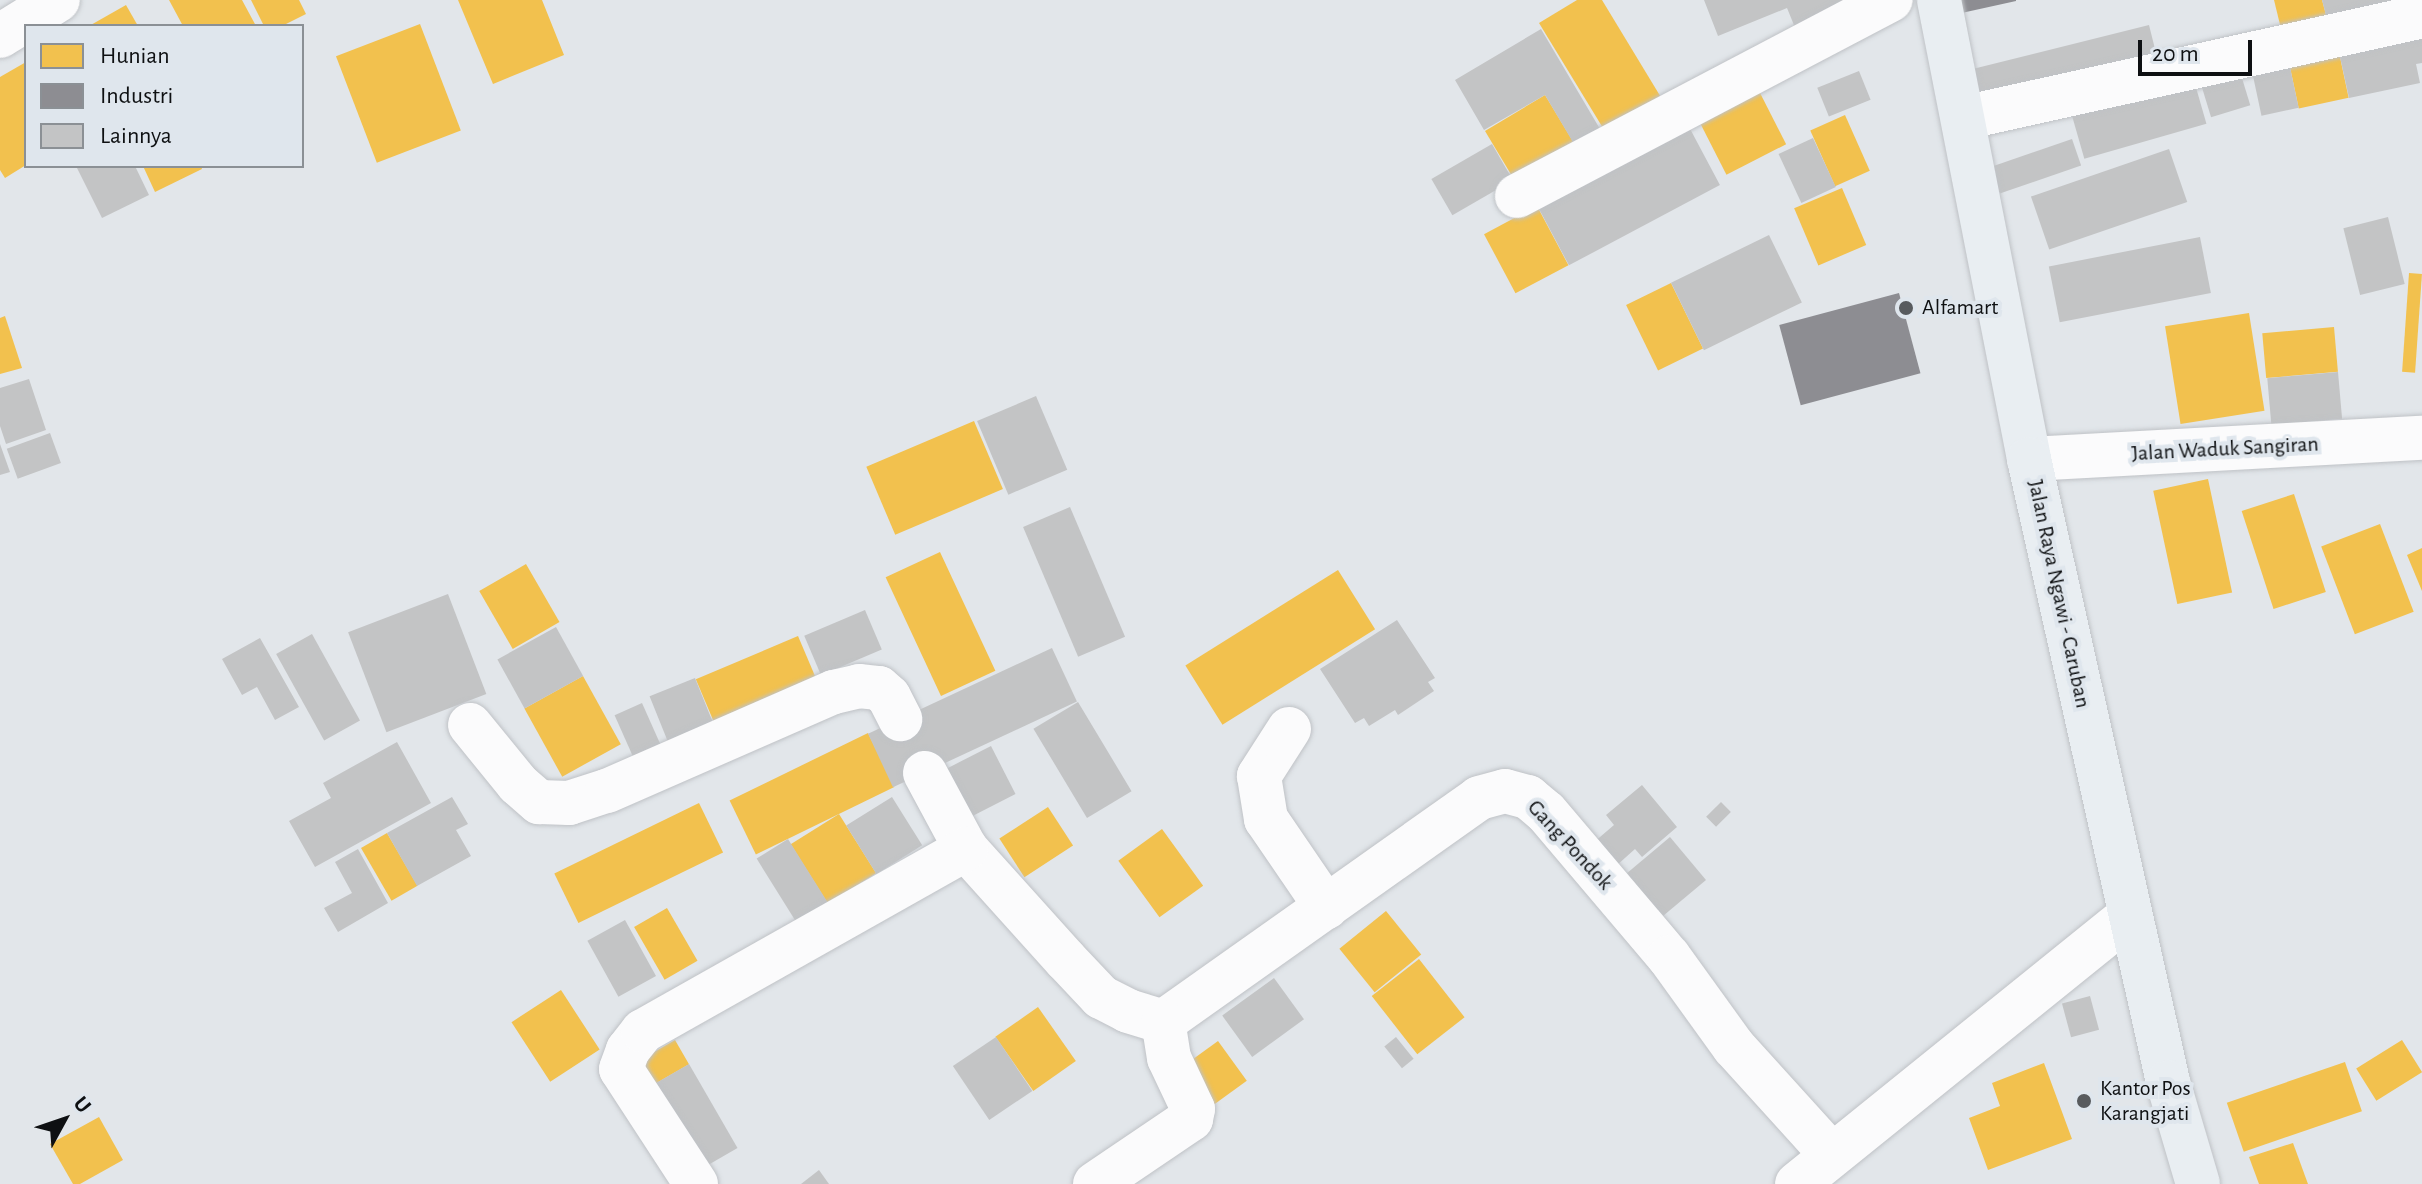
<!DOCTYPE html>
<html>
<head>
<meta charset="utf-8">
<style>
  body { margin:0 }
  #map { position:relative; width:2422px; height:1184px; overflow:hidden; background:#e2e6ea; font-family:"Alegreya Sans",sans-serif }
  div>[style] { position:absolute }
  .homes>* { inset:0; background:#f2c14e; transform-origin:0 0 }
  .industry>* { inset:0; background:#8d8d92; transform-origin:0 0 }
  .building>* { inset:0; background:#c3c4c5; transform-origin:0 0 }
  .roads { filter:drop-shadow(0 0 2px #bfc2c6) drop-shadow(0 0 2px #bfc2c6) }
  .minor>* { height:44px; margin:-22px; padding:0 22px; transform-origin:22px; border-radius:22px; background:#fbfbfc }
  .highway>* { height:44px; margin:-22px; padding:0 22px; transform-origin:22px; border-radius:22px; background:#e9eef2 }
  .dots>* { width:22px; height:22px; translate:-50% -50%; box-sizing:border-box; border:4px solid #dfe6ed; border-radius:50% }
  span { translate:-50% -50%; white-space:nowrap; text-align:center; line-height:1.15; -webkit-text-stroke:8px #dfe6ed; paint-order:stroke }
  .poi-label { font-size:22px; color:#0e1012 }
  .left { translate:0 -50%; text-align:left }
  .street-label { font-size:22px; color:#0e1012 }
  .legend { position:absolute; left:24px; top:24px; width:280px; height:144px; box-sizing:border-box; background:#dfe6ed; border:2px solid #8b9095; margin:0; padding:10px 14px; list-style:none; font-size:24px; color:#0e1012 }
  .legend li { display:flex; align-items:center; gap:16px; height:40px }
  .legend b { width:40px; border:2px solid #8b9095 }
  .north { position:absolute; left:24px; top:1080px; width:80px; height:80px; -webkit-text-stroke:6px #dfe6ed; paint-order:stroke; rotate:50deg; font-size:22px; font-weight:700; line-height:32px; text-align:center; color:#0e1012 }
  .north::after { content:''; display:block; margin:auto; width:28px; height:36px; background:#0e1012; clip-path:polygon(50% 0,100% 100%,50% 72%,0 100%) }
  .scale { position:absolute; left:2138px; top:40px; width:114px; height:36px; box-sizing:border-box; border:4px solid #0e1012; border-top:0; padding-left:10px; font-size:24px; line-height:28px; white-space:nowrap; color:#0e1012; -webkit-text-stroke:6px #dfe6ed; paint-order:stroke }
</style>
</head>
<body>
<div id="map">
  <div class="homes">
    <i style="clip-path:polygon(169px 0,242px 0,256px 26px,183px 26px)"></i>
    <i style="clip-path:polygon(251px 0,299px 0,306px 14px,282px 26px,264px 26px)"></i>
    <i style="clip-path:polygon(458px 0,542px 0,564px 55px,493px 84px)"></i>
    <i style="clip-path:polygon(1577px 0,1602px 0,1662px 99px,1606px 133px,1539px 23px)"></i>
    <i style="clip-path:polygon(2274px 0,2322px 0,2330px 30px,2284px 41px)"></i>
    <i style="clip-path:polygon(126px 5px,138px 26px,89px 26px)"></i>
    <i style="left:420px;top:24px;width:114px;height:90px;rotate:69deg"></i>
    <i style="left:2337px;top:43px;width:56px;height:51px;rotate:78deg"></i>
    <i style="clip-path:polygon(26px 62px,26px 165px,5px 178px,0 170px,0 77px)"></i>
    <i style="left:1758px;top:89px;width:62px;height:67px;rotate:63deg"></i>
    <i style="left:1545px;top:95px;width:57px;height:70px;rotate:59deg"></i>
    <i style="left:1845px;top:115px;width:61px;height:38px;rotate:66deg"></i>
    <i style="clip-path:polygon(143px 166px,201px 166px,202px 169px,155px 192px)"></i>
    <i style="left:1842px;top:188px;width:62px;height:52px;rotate:67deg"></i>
    <i style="left:1537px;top:206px;width:67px;height:60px;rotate:62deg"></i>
    <i style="left:2409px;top:273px;width:13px;height:99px;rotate:4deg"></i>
    <i style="left:1671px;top:283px;width:73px;height:50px;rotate:64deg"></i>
    <i style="left:2249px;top:313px;width:99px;height:85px;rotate:81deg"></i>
    <i style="clip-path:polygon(5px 316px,22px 368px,0 374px,0 318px)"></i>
    <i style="left:2334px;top:327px;width:45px;height:72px;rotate:85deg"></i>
    <i style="left:974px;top:421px;width:74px;height:117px;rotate:67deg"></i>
    <i style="left:2208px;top:479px;width:116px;height:56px;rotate:78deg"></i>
    <i style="left:2294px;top:494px;width:103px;height:55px;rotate:72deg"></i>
    <i style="left:2380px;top:524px;width:94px;height:63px;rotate:69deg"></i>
    <i style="clip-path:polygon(2422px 548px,2422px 591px,2407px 555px)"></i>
    <i style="left:940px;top:552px;width:131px;height:60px;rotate:65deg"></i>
    <i style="left:526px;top:564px;width:67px;height:54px;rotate:60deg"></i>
    <i style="left:1338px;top:570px;width:70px;height:180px;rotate:58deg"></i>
    <i style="left:798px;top:636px;width:56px;height:111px;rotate:67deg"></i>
    <i style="left:583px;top:676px;width:78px;height:67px;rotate:61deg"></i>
    <i style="left:868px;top:733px;width:60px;height:154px;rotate:64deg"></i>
    <i style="left:699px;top:803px;width:55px;height:161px;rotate:64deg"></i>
    <i style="left:1048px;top:807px;width:46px;height:58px;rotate:57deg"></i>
    <i style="left:839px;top:814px;width:70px;height:57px;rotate:58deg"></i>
    <i style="left:1162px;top:829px;width:70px;height:54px;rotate:54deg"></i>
    <i style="left:387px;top:833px;width:61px;height:30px;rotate:60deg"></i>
    <i style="left:667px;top:908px;width:61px;height:38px;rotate:60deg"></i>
    <i style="left:1386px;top:911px;width:56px;height:60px;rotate:51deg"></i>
    <i style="left:1419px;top:959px;width:74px;height:60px;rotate:52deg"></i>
    <i style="left:561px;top:990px;width:71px;height:59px;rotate:57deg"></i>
    <i style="left:1038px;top:1007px;width:66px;height:52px;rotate:55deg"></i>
    <i style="left:675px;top:1040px;width:28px;height:53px;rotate:60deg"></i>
    <i style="left:2402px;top:1040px;width:38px;height:54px;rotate:58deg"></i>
    <i style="left:1218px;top:1041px;width:49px;height:52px;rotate:54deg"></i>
    <i style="left:2345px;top:1062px;width:52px;height:125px;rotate:71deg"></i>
    <i style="clip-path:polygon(2044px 1063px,2072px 1139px,1988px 1170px,1969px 1118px,2000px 1106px,1992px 1083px)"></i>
    <i style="clip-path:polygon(99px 1117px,123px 1160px,80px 1184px,73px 1184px,50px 1144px)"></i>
    <i style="clip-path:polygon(2293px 1143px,2308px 1184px,2259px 1184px,2249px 1157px)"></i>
  </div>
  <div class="industry">
    <i style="clip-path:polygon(1954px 0,2016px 0,2016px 1px,1957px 14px)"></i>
    <i style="left:1899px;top:293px;width:83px;height:124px;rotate:75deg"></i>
  </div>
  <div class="building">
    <i style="clip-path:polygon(1704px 0,1872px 0,1796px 30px,1787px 8px,1718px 36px)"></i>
    <i style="clip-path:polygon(2322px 0,2422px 0,2330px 30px)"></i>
    <i style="clip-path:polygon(2422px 24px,2422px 63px,2416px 64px,2420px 83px,2349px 98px,2337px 43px)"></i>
    <i style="left:2149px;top:25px;width:41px;height:190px;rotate:76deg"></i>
    <i style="clip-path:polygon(1541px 29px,1600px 129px,1574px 144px,1545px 95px,1484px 130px,1455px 80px)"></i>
    <i style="left:2287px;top:53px;width:56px;height:38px;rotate:78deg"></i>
    <i style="left:2238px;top:65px;width:42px;height:41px;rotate:73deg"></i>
    <i style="left:2191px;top:70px;width:56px;height:127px;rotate:74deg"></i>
    <i style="left:1859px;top:71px;width:31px;height:45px;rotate:68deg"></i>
    <i style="left:1688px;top:125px;width:68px;height:171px;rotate:62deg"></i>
    <i style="left:1813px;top:138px;width:54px;height:38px;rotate:65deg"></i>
    <i style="left:2072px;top:139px;width:28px;height:86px;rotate:71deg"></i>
    <i style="left:1492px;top:144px;width:42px;height:70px;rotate:60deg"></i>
    <i style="left:2169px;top:149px;width:56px;height:146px;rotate:71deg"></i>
    <i style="clip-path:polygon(76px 166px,135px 166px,149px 195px,102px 218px)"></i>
    <i style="left:2388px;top:217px;width:69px;height:46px;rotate:76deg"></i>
    <i style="left:1769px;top:235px;width:75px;height:109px;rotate:64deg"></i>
    <i style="left:2200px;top:237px;width:57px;height:154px;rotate:79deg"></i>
    <i style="left:2338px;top:372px;width:47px;height:71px;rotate:85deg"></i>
    <i style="clip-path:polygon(29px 379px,46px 430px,6px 444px,0 426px,0 388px)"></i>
    <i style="left:1036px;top:396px;width:80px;height:64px;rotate:67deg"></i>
    <i style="left:50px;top:433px;width:32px;height:46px;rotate:70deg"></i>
    <i style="clip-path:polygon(0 444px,10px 472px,0 475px)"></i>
    <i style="left:1070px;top:507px;width:141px;height:51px;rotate:67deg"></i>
    <i style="left:448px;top:594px;width:107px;height:107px;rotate:69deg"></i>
    <i style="left:865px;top:610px;width:43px;height:66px;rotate:67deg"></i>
    <i style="clip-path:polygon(1397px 620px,1435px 678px,1428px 682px,1434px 691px,1398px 715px,1395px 710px,1369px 726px,1364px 718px,1355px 723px,1320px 669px)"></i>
    <i style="left:556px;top:627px;width:56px;height:67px;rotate:61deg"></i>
    <i style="left:312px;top:634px;width:99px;height:41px;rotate:61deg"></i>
    <i style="clip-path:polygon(260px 638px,299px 707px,275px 720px,257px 687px,242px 695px,222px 659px)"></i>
    <i style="left:1052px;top:648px;width:59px;height:203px;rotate:65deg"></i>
    <i style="left:695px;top:678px;width:56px;height:49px;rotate:68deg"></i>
    <i style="left:1078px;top:702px;width:104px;height:52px;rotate:59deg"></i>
    <i style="left:642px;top:703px;width:52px;height:30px;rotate:66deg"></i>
    <i style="clip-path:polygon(397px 742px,431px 803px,315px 867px,289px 821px,331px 798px,323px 783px)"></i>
    <i style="left:991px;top:746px;width:54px;height:51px;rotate:63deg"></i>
    <i style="clip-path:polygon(1642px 785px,1677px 827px,1642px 857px,1635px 849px,1607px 874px,1586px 849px,1614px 825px,1606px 815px)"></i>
    <i style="clip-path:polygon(452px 797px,468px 824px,456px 830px,471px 856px,417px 886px,387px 833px)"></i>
    <i style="left:892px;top:797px;width:57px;height:54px;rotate:58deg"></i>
    <i style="left:1721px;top:802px;width:14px;height:21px;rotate:45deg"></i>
    <i style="left:1670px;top:837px;width:56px;height:71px;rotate:50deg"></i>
    <i style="left:788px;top:839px;width:75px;height:37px;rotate:58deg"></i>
    <i style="clip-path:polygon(358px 849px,388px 903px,338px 932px,324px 908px,352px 893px,335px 862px)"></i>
    <i style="left:625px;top:920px;width:64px;height:43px;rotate:61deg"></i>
    <i style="left:1274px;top:978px;width:51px;height:64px;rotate:54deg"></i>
    <i style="left:2090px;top:996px;width:35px;height:29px;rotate:75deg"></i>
    <i style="left:996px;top:1037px;width:65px;height:52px;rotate:56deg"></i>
    <i style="left:1396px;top:1037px;width:28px;height:15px;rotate:51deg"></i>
    <i style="left:689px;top:1064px;width:97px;height:53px;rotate:60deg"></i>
    <i style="clip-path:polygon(819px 1170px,829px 1184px,801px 1184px)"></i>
  </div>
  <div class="roads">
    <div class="minor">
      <i style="left:0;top:36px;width:68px;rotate:-31.8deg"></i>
      <i style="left:1963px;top:118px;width:470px;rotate:-12.5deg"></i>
      <i style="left:1517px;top:196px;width:422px;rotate:-27.7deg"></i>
      <i style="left:2029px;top:459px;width:394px;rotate:-3.1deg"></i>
      <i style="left:470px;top:725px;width:76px;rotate:50.9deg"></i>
      <i style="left:518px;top:784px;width:28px;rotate:41deg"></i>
      <i style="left:539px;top:802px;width:30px;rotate:2deg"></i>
      <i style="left:569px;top:803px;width:40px;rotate:-18deg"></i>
      <i style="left:607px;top:791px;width:248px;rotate:-23.6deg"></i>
      <i style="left:834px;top:692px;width:26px;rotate:-13deg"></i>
      <i style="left:859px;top:686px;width:20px;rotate:6deg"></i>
      <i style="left:879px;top:688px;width:13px;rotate:42deg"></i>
      <i style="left:889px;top:697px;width:25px;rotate:63deg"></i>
      <i style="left:1289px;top:729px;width:56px;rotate:122.6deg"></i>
      <i style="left:1259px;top:776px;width:44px;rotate:80.8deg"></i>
      <i style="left:1266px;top:819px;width:107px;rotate:55.7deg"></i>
      <i style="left:925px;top:773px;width:86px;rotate:61.7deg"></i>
      <i style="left:966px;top:849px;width:149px;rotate:48deg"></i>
      <i style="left:1066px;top:960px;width:51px;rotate:46.6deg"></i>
      <i style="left:1101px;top:997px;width:30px;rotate:27deg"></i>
      <i style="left:1128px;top:1011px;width:37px;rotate:17deg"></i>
      <i style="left:1163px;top:1022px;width:387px;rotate:-35.3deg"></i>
      <i style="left:1479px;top:798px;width:27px;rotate:-15deg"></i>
      <i style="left:1505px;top:791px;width:24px;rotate:15deg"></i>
      <i style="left:1528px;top:797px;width:23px;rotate:40deg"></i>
      <i style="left:1546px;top:812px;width:190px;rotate:49.7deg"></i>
      <i style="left:1669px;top:957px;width:111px;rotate:54.2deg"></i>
      <i style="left:1734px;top:1047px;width:144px;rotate:47.8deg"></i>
      <i style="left:696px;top:1184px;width:137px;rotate:-123.1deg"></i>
      <i style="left:621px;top:1069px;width:20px;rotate:-70deg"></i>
      <i style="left:628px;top:1050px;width:24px;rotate:-52deg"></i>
      <i style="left:643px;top:1031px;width:371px;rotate:-29.4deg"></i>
      <i style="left:1095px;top:1184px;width:116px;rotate:-34.1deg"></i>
      <i style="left:1191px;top:1119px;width:10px;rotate:-79deg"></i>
      <i style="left:1193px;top:1109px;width:56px;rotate:-115.2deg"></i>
      <i style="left:1169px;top:1058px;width:36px;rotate:-99deg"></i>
      <i style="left:1797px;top:1184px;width:428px;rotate:-38.9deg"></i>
    </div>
    <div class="highway">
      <i style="left:1939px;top:0;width:468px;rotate:78.9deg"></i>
      <i style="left:2029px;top:459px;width:638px;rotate:77.42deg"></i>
      <i style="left:2168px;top:1082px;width:106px;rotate:73.6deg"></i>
    </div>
  </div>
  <div class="dots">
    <i style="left:1906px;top:308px;background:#585b5e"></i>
    <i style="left:2084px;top:1101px;background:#585b5e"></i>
  </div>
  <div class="poi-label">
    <span class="left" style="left:1922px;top:308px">Alfamart</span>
    <span class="left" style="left:2100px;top:1101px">Kantor Pos<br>Karangjati</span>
  </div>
  <div class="street-label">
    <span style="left:2225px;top:449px;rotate:-3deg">Jalan Waduk Sangiran</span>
    <span style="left:2059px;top:594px;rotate:78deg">Jalan Raya Ngawi - Caruban</span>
    <span style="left:1570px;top:845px;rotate:47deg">Gang Pondok</span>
  </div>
  <ul class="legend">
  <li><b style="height:22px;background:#f2c14e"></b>Hunian</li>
  <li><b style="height:22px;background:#8d8d92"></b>Industri</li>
  <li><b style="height:22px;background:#c3c4c5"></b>Lainnya</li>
  </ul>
  <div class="north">U</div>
  <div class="scale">20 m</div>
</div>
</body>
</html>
